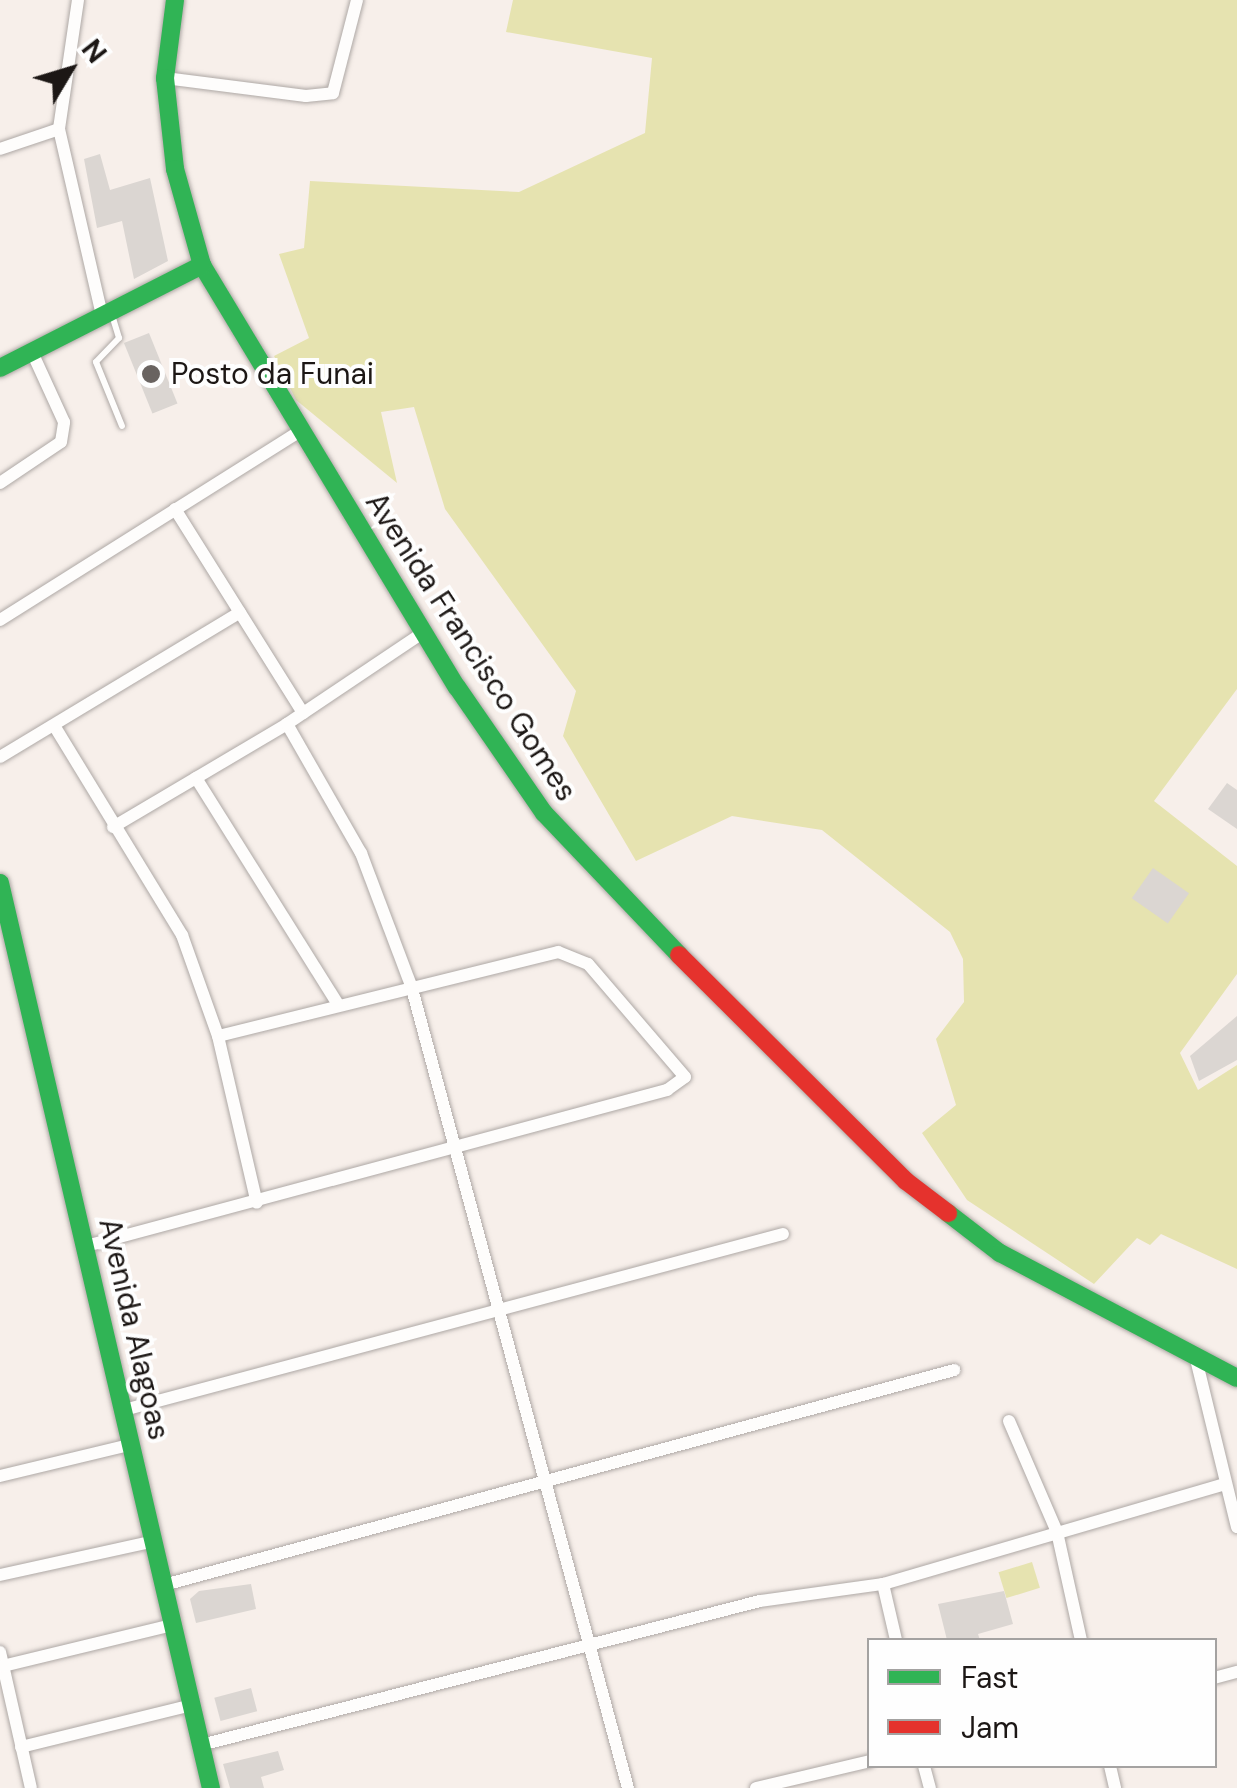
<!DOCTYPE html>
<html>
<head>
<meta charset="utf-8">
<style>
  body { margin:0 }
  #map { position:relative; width:1237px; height:1788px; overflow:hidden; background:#f7efea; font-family:"DM Sans",sans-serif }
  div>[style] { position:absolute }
  .green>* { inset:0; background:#e6e3b0; transform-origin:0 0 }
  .building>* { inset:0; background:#dbd6d2; transform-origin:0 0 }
  .roads { filter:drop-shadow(0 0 2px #aea8a5) drop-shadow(0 0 2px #aea8a5) }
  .lane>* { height:6px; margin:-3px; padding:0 3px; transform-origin:3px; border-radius:3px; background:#fefdfc }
  .street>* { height:12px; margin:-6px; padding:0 6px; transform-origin:6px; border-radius:6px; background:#fefdfc }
  .fast>* { height:18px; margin:-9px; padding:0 9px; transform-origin:9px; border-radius:9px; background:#30b455 }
  .jam>* { height:18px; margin:-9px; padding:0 9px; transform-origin:9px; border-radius:9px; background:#e5322d }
  .dots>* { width:28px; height:28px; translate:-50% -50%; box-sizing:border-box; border:5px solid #fefefe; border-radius:50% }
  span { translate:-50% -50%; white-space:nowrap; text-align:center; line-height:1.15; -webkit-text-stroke:8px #fefefe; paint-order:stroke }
  .poi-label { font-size:30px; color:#1c1715 }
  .left { translate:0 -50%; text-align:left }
  .street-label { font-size:30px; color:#1c1715 }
  .legend { position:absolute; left:867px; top:1638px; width:350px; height:130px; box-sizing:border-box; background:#fefefe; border:2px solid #a4a2a1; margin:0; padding:12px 18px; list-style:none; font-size:30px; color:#1c1715 }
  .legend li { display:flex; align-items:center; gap:20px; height:50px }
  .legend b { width:50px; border:2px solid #a4a2a1 }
  .north { position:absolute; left:20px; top:20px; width:100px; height:100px; -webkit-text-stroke:8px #fefefe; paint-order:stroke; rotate:52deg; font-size:28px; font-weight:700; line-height:40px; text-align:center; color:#1c1715 }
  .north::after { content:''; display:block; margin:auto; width:35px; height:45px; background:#1c1715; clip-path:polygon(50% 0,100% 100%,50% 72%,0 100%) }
</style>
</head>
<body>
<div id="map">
  <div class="green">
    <i style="clip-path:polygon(513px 0,1237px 0,1237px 689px,1154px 801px,1237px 866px,1237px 974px,1180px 1053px,1198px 1090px,1237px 1065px,1237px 1269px,1161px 1234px,1150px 1245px,1137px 1238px,1094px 1284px,967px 1200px,922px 1133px,956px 1105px,936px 1039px,964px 1002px,963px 959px,950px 932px,822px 830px,732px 816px,636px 861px,563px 736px,576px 691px,445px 509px,414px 407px,381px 412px,397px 483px,296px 400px,274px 356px,309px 338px,279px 254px,304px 248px,310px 181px,519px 192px,645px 133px,652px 58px,506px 32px)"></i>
    <i style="left:1032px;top:1562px;width:27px;height:35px;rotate:73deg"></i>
  </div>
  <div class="building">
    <i style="clip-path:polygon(100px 154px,110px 190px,150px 178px,168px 261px,134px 279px,122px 221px,97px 228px,84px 159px)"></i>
    <i style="left:149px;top:333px;width:76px;height:27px;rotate:68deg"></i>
    <i style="clip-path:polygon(1227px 783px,1237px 790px,1237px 829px,1208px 809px)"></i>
    <i style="left:1153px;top:868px;width:44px;height:37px;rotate:35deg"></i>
    <i style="clip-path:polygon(1237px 1016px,1237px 1060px,1199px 1081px,1190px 1056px)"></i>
    <i style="clip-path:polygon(251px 1584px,256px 1609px,196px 1623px,190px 1599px,199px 1591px)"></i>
    <i style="clip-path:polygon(1004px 1591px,1013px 1624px,978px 1634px,980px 1640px,947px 1640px,938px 1604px)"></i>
    <i style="left:251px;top:1688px;width:24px;height:38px;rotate:75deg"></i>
    <i style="clip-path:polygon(278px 1751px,284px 1770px,261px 1777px,264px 1788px,230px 1788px,223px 1764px)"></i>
  </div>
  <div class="roads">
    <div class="lane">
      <i style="left:112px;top:315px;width:24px;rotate:73deg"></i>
      <i style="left:119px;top:338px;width:33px;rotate:134deg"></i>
      <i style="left:96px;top:362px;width:69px;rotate:67.9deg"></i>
    </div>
    <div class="street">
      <i style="left:78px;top:0;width:130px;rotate:98.4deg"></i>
      <i style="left:59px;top:129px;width:191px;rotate:77deg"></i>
      <i style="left:165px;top:78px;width:142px;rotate:7.3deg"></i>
      <i style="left:306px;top:96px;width:27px;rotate:-6deg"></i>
      <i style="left:333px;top:93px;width:96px;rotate:-75.5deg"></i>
      <i style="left:0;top:149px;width:62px;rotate:-18.7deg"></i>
      <i style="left:0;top:483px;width:73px;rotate:-33.9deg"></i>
      <i style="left:61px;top:442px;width:20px;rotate:-81deg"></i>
      <i style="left:64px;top:422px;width:77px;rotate:-114.6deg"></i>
      <i style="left:175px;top:509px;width:241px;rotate:57.9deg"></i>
      <i style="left:0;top:620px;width:355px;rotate:-32.2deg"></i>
      <i style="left:287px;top:724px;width:149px;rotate:60.2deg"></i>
      <i style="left:361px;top:853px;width:141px;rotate:69.3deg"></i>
      <i style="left:411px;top:985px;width:832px;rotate:74.88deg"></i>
      <i style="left:55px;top:727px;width:244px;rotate:58.6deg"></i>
      <i style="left:182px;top:935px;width:107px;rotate:70.4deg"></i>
      <i style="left:218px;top:1036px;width:171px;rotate:76.9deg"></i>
      <i style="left:0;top:757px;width:280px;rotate:-31.1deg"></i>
      <i style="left:196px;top:778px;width:267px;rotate:57.9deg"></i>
      <i style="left:113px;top:827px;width:202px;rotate:-30.6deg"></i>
      <i style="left:287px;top:724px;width:165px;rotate:-33.9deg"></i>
      <i style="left:86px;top:1246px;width:602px;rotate:-15.03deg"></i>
      <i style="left:667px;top:1090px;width:22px;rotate:-36deg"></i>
      <i style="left:685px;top:1077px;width:149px;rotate:-130.6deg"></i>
      <i style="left:588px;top:964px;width:32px;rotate:-158deg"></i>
      <i style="left:558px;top:952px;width:350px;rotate:166.1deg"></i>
      <i style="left:1196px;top:1359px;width:173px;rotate:76.3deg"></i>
      <i style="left:124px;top:1410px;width:682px;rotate:-14.95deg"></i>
      <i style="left:1009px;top:1421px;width:121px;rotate:66.6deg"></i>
      <i style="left:1057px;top:1532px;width:111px;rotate:77.5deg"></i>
      <i style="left:0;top:1476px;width:137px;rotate:-13.5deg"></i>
      <i style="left:0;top:1575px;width:159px;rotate:-12.4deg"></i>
      <i style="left:883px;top:1584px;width:57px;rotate:76.9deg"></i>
      <i style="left:164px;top:1585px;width:819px;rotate:-15.22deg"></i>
      <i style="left:0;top:1652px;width:139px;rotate:77.2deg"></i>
      <i style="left:3px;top:1666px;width:175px;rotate:-13.6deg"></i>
      <i style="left:1214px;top:1678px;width:24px;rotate:-15deg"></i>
      <i style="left:201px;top:1745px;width:577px;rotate:-14.45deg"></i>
      <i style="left:760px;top:1601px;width:124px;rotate:-7.9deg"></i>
      <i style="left:883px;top:1584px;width:357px;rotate:-16.3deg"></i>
      <i style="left:21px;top:1747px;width:176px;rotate:-13.8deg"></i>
      <i style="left:924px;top:1766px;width:23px;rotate:75deg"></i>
      <i style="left:1110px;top:1766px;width:23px;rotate:77deg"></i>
      <i style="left:756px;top:1788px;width:117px;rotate:-13.3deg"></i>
    </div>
    <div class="fast">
      <i style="left:175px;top:0;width:79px;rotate:97.3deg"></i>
      <i style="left:165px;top:78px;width:92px;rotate:83.7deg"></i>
      <i style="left:175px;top:169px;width:100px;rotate:74.3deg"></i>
      <i style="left:202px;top:265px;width:493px;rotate:58.9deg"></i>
      <i style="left:457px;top:687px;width:153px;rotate:55.4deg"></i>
      <i style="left:544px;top:813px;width:196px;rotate:46.4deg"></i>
      <i style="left:0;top:368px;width:227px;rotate:-27deg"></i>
      <i style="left:0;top:883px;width:929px;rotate:76.88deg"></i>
      <i style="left:948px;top:1213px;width:66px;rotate:37.6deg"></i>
      <i style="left:1000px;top:1253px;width:268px;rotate:27.8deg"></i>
    </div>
    <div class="jam">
      <i style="left:679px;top:955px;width:320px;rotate:44.9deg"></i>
      <i style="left:906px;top:1181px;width:53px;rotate:37.3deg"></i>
    </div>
  </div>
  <div class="dots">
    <i style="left:151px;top:374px;background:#696360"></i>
  </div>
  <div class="poi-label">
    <span class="left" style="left:171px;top:374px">Posto da Funai</span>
  </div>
  <div class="street-label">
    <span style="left:471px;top:647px;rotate:57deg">Avenida Francisco Gomes</span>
    <span style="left:134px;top:1329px;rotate:77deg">Avenida Alagoas</span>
  </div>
  <ul class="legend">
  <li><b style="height:12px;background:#30b455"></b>Fast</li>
  <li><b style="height:12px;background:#e5322d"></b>Jam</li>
  </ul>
  <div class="north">N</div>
</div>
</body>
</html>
